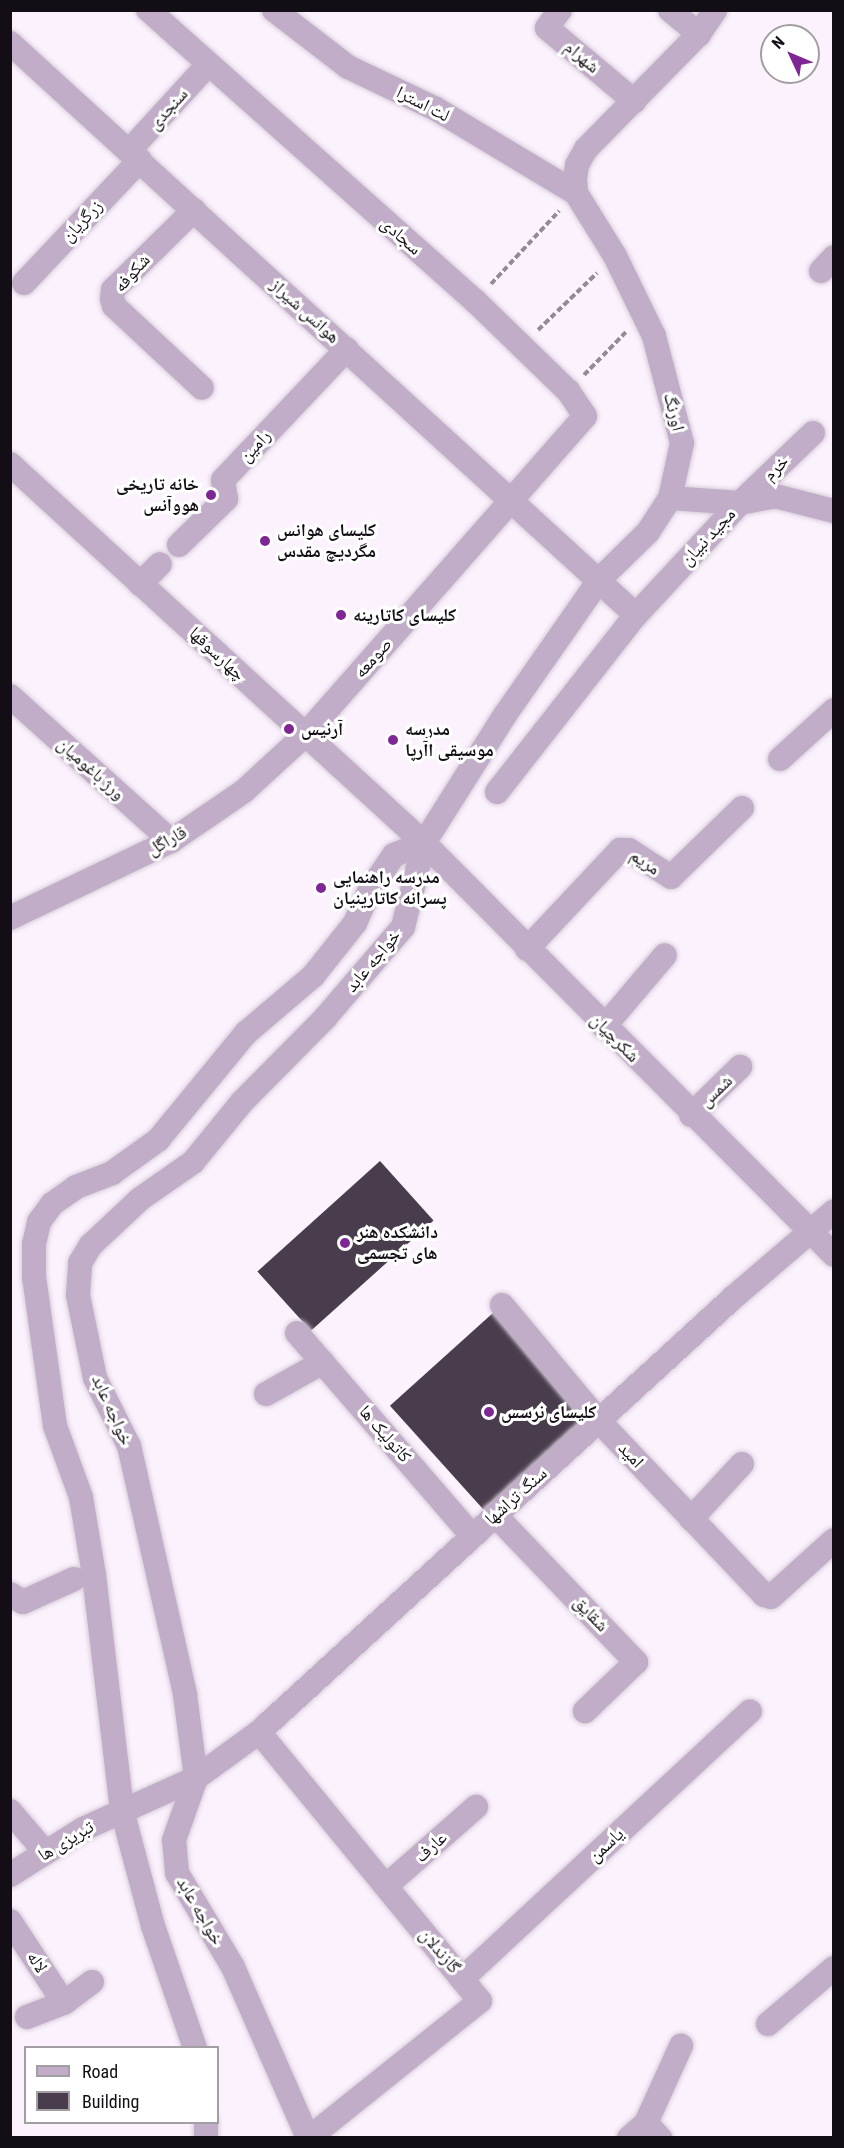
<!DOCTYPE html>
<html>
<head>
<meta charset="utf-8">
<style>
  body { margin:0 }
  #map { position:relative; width:844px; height:2148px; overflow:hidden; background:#fcf2fe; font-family:"Roboto Condensed","Noto Naskh Arabic",sans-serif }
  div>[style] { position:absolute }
  .building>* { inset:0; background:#493d4d; transform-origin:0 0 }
  .path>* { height:4px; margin-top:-2px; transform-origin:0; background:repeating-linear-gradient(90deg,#938b95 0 6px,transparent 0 9px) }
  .roads { filter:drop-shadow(0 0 2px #d7ced9) drop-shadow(0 0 2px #d7ced9) }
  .street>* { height:24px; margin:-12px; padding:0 12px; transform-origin:12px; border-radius:12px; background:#c1adc7 }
  .dots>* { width:16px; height:16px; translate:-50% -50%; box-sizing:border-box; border:3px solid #fff; border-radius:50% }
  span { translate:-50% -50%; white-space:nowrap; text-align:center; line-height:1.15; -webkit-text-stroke:6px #fff; paint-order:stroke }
  .street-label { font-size:18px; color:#130e15 }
  .poi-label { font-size:18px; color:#130e15; font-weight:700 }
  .right { translate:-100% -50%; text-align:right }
  .left { translate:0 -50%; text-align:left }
  .frame { position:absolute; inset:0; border:12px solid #130e15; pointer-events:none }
  .legend { position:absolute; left:24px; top:2046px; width:195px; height:78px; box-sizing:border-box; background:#fff; border:2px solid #a19fa1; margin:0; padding:8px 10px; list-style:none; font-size:18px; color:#130e15 }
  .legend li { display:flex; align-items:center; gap:12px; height:30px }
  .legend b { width:30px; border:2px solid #a19fa1 }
  .north { position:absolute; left:760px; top:24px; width:60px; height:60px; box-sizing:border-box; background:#fff; border:2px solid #a19fa1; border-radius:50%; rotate:314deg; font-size:16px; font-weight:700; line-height:24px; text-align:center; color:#130e15 }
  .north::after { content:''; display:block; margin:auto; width:21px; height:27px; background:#7e2694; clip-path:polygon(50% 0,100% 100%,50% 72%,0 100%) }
</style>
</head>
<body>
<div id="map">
  <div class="building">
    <i style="left:380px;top:1161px;width:80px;height:165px;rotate:48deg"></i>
    <i style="left:494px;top:1312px;width:140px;height:140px;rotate:48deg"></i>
  </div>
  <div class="path">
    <i style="left:491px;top:284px;width:100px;rotate:-47deg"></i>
    <i style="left:538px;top:330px;width:82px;rotate:-44deg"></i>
    <i style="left:584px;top:375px;width:62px;rotate:-45.7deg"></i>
  </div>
  <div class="roads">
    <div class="street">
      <i style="left:274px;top:10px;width:93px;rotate:37.6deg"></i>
      <i style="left:348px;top:67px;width:98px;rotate:25.5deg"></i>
      <i style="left:436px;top:109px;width:163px;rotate:31deg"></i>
      <i style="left:560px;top:10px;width:22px;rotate:126deg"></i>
      <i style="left:547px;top:28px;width:114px;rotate:40deg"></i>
      <i style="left:670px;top:10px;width:38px;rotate:40deg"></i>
      <i style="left:10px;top:43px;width:848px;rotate:42.42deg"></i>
      <i style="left:129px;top:151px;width:115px;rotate:-47.5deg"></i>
      <i style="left:194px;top:210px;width:114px;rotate:135.4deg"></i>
      <i style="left:113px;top:290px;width:9px;rotate:96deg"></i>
      <i style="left:112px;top:299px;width:7px;rotate:74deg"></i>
      <i style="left:114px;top:306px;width:120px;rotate:43deg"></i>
      <i style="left:821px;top:271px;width:19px;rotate:-47deg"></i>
      <i style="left:24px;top:283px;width:169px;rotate:-46.7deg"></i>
      <i style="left:10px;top:464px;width:561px;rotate:42.47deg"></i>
      <i style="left:424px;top:843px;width:581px;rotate:45.14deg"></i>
      <i style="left:670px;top:498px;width:70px;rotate:4.1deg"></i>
      <i style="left:740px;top:503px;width:36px;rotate:-11deg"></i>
      <i style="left:775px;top:496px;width:61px;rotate:14.3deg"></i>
      <i style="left:179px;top:545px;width:66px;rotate:-44.4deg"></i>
      <i style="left:226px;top:499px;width:19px;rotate:-99deg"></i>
      <i style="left:223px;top:480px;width:180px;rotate:-46.6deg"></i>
      <i style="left:140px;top:584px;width:28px;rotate:-45deg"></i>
      <i style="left:10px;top:696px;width:217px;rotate:42deg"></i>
      <i style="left:780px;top:759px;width:73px;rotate:-42.2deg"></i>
      <i style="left:497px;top:792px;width:225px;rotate:-51.9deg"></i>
      <i style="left:636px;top:615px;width:153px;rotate:-47.1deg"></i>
      <i style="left:740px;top:503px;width:101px;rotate:-43.8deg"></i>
      <i style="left:10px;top:918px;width:178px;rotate:-25.6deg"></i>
      <i style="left:171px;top:841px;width:88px;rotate:-34.4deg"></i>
      <i style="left:244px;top:791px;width:83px;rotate:-42.6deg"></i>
      <i style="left:305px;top:735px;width:424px;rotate:-48.7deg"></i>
      <i style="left:585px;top:416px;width:30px;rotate:-124deg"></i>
      <i style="left:568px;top:391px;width:129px;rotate:-135.9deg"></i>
      <i style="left:475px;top:301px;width:438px;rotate:-138.3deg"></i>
      <i style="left:527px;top:949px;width:136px;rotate:-46.8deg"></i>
      <i style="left:620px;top:850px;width:9px"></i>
      <i style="left:629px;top:850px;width:50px;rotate:32.7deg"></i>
      <i style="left:671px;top:877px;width:99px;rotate:-44.2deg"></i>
      <i style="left:604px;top:1027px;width:94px;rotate:-49.7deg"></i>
      <i style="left:691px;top:1115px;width:69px;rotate:-44.4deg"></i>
      <i style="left:502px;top:1305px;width:151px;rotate:50.1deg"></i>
      <i style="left:599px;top:1421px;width:240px;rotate:46.5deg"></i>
      <i style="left:764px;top:1595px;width:7px;rotate:16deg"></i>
      <i style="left:771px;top:1597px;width:85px;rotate:-42.1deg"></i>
      <i style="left:297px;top:1333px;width:268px;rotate:49.2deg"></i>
      <i style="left:266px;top:1394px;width:65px;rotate:-29.3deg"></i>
      <i style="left:495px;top:1515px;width:204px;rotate:46.2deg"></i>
      <i style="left:636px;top:1662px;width:71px;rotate:136.1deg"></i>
      <i style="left:691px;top:1519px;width:75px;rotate:-47.2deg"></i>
      <i style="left:10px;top:1594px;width:15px;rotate:32deg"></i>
      <i style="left:23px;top:1602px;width:56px;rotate:-24.3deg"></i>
      <i style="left:259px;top:1732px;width:348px;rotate:50.6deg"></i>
      <i style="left:480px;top:2001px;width:219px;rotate:141.3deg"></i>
      <i style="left:10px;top:1811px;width:55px;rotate:49.4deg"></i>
      <i style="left:10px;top:1875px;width:86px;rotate:-32.2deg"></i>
      <i style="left:83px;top:1829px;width:124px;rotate:-24.3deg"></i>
      <i style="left:196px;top:1778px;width:78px;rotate:-36.1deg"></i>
      <i style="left:259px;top:1732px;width:646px;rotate:-42.49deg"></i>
      <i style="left:735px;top:1296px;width:130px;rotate:-40.6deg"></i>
      <i style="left:386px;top:1886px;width:120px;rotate:-41.3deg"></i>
      <i style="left:10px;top:1921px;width:98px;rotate:56.6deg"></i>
      <i style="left:462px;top:1979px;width:393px;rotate:-42.9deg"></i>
      <i style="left:27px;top:2017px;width:40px;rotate:-21deg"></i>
      <i style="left:64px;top:2003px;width:35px;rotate:-37deg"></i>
      <i style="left:768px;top:2024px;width:87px;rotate:-40.3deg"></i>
      <i style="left:195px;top:2048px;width:129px;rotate:-109deg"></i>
      <i style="left:153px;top:1926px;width:120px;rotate:-105deg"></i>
      <i style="left:122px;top:1810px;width:237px;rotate:-96.8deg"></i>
      <i style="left:94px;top:1575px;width:79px;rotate:-99.5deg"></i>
      <i style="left:81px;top:1497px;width:76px;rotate:-110.1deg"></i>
      <i style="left:55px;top:1426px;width:150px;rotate:-98deg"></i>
      <i style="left:34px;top:1277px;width:33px;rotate:-90deg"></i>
      <i style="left:34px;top:1244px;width:23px;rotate:-77deg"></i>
      <i style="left:39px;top:1222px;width:22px;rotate:-54deg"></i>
      <i style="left:52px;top:1204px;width:29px;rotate:-35deg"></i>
      <i style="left:76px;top:1187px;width:39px;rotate:-21deg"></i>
      <i style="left:112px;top:1173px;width:57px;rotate:-35.7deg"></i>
      <i style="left:158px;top:1140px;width:139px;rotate:-50.6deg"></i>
      <i style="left:246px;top:1033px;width:88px;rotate:-40.4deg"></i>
      <i style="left:313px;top:976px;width:68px;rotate:-51.6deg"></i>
      <i style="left:355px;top:923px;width:36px;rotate:-66deg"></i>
      <i style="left:370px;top:890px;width:42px;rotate:-55.6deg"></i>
      <i style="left:394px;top:855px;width:32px;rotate:-22deg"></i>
      <i style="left:206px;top:2122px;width:16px;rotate:90deg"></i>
      <i style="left:646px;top:2123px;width:85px;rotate:-65.6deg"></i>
      <i style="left:308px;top:2138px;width:187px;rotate:-113.7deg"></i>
      <i style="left:233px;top:1967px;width:109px;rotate:-120.8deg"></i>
      <i style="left:177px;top:1873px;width:33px;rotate:-95deg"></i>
      <i style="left:174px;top:1840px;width:66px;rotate:-70.5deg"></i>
      <i style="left:196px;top:1778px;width:85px;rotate:-97.5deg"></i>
      <i style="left:185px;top:1694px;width:254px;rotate:-102.7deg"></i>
      <i style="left:129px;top:1446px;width:76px;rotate:-116.6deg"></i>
      <i style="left:95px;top:1378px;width:85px;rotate:-101.6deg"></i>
      <i style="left:78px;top:1295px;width:32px;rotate:-86deg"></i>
      <i style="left:80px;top:1263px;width:21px;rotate:-59deg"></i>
      <i style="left:91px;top:1245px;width:67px;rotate:-43.2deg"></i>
      <i style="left:140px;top:1199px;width:65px;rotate:-34.9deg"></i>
      <i style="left:193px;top:1162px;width:77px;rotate:-50.8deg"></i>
      <i style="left:242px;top:1102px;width:118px;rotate:-45.3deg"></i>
      <i style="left:325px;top:1018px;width:120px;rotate:-49.4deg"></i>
      <i style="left:403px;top:927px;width:87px;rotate:-76deg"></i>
      <i style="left:424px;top:843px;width:151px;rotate:-57.7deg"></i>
      <i style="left:505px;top:715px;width:166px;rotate:-55.1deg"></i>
      <i style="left:600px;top:579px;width:67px;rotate:-44.4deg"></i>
      <i style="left:648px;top:532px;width:40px;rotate:-57.1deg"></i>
      <i style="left:670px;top:498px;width:56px;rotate:-77.7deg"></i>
      <i style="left:682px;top:443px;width:111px;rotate:-104.7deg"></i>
      <i style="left:654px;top:336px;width:89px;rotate:-116deg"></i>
      <i style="left:615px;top:256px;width:74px;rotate:-121.8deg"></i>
      <i style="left:576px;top:193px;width:14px;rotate:-94deg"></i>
      <i style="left:575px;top:179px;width:14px;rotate:-82deg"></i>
      <i style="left:577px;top:165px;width:18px;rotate:-61deg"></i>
      <i style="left:586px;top:149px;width:161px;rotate:-45.5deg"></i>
      <i style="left:699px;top:34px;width:29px;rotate:-56deg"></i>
      <i style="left:629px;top:2138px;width:23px;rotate:-41deg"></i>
      <i style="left:646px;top:2123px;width:21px;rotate:47deg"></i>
    </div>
  </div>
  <div class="dots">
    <i style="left:211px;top:495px;background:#7e2694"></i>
    <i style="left:265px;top:541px;background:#7e2694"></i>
    <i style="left:341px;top:615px;background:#7e2694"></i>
    <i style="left:289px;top:729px;background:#7e2694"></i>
    <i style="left:393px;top:740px;background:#7e2694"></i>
    <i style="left:321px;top:888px;background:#7e2694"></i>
    <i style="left:345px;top:1243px;background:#7e2694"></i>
    <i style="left:489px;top:1412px;background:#7e2694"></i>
  </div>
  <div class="street-label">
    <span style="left:582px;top:57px;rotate:40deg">شهرام</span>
    <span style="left:423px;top:104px;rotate:27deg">لت استرا</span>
    <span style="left:168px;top:109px;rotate:-48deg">سنجدی</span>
    <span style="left:82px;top:221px;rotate:-47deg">زرگریان</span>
    <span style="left:401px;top:236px;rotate:41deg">سجادی</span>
    <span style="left:132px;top:273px;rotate:-48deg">شکوفه</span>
    <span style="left:305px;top:311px;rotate:42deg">هوانس شیراز</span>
    <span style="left:674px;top:412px;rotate:76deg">اورنگ</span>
    <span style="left:255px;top:446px;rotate:-47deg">رامین</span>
    <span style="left:776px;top:468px;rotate:-44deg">خرم</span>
    <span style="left:708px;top:537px;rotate:-47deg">مجید نبیان</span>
    <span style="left:217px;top:654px;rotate:43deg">چهارسوقها</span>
    <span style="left:373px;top:658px;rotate:-48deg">صومعه</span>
    <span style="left:91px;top:769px;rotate:42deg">ورژ باغومیان</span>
    <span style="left:167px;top:841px;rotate:-29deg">قاراگل</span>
    <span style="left:645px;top:862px;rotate:34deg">مریم</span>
    <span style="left:373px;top:961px;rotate:-50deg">خواجه عابد</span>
    <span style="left:615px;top:1038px;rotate:45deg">شکرچیان</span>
    <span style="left:716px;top:1091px;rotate:-44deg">شمس</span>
    <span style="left:112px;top:1410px;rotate:66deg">خواجه عابد</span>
    <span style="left:385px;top:1434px;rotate:49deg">کاتولیک ها</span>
    <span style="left:631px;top:1455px;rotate:47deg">امید</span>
    <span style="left:516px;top:1496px;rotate:-42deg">سنگ تراشها</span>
    <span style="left:591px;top:1614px;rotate:46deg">شقایق</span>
    <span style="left:66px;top:1841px;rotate:-31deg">تبریزی ها</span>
    <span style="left:606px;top:1845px;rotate:-43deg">یاسمن</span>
    <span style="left:431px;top:1847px;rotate:-42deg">عارف</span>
    <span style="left:200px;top:1911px;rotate:60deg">خواجه عابد</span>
    <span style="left:440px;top:1951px;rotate:50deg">گازندلان</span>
    <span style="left:37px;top:1962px;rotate:57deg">لاله</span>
  </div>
  <div class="poi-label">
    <span class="right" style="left:199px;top:495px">خانه تاریخی<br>هووآنس</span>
    <span class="left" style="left:277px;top:541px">کلیسای هوانس<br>مگردیچ مقدس</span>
    <span class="left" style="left:353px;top:615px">کلیسای کاتارینه</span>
    <span class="left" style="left:301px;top:729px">آرنیس</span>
    <span class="left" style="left:405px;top:740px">مدرسه<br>موسیقی اآرپا</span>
    <span class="left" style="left:333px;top:888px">مدرسه راهنمایی<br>پسرانه کاتارینیان</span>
    <span class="left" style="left:357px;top:1243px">دانشکده هنر<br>های تجسمی</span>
    <span class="left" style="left:501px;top:1412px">کلیسای نرسس</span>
  </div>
  <div class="frame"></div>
  <ul class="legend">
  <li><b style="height:8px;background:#c1adc7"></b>Road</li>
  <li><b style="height:16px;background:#493d4d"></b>Building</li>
  </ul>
  <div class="north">N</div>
</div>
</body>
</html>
